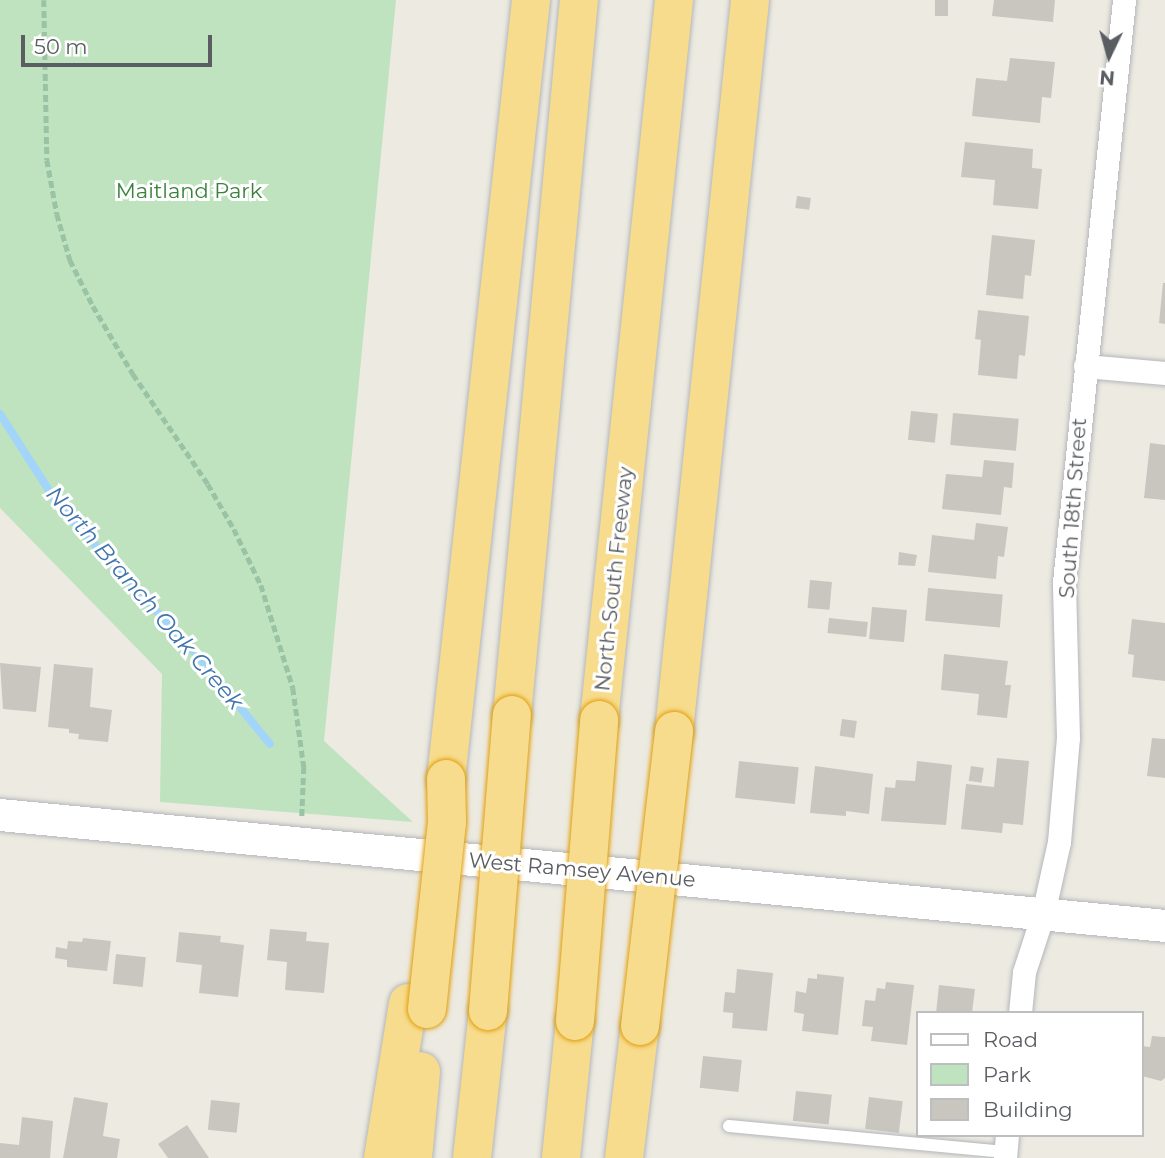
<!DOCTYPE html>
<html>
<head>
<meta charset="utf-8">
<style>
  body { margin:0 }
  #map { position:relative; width:1165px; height:1158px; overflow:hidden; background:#eceae1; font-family:Montserrat,sans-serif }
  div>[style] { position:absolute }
  .green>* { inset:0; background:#bfe3bf }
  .stream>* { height:8px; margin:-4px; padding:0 4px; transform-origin:4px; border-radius:4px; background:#a3d4fa }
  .building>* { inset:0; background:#c9c6c0; transform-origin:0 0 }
  .path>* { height:4.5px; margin-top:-2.25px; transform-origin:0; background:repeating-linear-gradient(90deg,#99c3a4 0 7px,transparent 0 10.5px) }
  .roads { filter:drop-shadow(0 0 2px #b4b7bb) drop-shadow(0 0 2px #b4b7bb) }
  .lane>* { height:12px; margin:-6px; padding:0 6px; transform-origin:6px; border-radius:6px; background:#fff }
  .street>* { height:23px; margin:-11.5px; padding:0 11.5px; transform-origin:11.5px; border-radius:11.5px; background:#fff }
  .secondary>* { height:32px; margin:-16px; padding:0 16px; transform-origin:16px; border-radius:16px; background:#fff }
  .highway>* { height:38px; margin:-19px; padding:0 19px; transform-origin:19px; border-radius:19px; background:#f7dc8d }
  .bridges { filter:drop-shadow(0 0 2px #e19f0c) drop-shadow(0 0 2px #e19f0c) }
  .highway-bridge>* { height:38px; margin:-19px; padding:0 19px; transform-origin:19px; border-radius:19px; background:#f7dc8d }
  span { translate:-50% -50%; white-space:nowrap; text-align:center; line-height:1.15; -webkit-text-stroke:6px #fff; paint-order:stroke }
  .park-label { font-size:21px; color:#39813c }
  .street-label { font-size:21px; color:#5a5d61 }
  .water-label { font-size:23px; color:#4275aa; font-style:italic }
  .legend { position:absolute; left:916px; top:1011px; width:228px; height:126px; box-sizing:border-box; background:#fff; border:2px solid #bdbec0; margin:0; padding:9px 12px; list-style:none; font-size:21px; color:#5a5d61 }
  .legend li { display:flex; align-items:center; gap:14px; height:35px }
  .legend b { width:35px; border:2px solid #bdbec0 }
  .north { position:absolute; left:1074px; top:21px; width:70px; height:70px; -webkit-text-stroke:5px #fff; paint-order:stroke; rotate:185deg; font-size:19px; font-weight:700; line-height:28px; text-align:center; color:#5a5d61 }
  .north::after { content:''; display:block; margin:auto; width:24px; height:32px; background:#5a5d61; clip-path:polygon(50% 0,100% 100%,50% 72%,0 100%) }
  .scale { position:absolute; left:21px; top:35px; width:191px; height:32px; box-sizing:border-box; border:4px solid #5a5d61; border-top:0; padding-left:9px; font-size:21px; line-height:24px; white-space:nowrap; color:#5a5d61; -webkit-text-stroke:5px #fff; paint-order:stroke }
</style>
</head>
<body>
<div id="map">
  <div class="green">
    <i style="clip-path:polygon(0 0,396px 0,324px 741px,413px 822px,160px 802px,162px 674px,0 508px)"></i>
  </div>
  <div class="stream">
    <i style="left:0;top:414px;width:109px;rotate:57.3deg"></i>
    <i style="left:59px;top:506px;width:206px;rotate:47.2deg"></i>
    <i style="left:199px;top:657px;width:112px;rotate:50.8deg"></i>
  </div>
  <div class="building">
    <i style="left:935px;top:0;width:13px;height:16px"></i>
    <i style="clip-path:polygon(994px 0,1055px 0,1053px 22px,992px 16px)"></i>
    <i style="clip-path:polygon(1010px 58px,1055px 62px,1051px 98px,1042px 97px,1040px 123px,972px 116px,976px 78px,1007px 81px)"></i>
    <i style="clip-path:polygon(965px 142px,1033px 149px,1032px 168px,1042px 169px,1038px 209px,993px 205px,995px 180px,961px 177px)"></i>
    <i style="left:797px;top:196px;width:14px;height:12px;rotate:8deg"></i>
    <i style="clip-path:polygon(992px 235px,1035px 240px,1031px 276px,1025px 275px,1023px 299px,986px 295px)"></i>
    <i style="clip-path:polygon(1163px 283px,1165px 283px,1165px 324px,1159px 323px)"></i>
    <i style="clip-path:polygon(978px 310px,1029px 316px,1025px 356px,1019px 355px,1017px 379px,978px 375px,981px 340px,975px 339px)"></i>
    <i style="left:911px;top:411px;width:27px;height:29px;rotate:6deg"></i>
    <i style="left:953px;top:413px;width:66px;height:32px;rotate:5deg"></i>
    <i style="clip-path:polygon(1150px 443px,1165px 445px,1165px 500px,1144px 498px)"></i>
    <i style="clip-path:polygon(984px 460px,1014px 463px,1012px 488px,1004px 487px,1001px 515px,942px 509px,946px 474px,982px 477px)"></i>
    <i style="clip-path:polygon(976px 523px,1008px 527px,1004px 557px,998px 556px,996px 579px,928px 572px,932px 535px,974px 540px)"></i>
    <i style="clip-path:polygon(899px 552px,917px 555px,915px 566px,898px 565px)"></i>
    <i style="left:810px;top:580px;width:22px;height:28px;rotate:5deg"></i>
    <i style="left:928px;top:588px;width:75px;height:33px;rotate:5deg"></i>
    <i style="left:872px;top:607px;width:35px;height:32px;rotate:5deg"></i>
    <i style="left:829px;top:618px;width:39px;height:15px;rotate:6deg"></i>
    <i style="clip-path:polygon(1132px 619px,1165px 623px,1165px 681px,1132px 677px,1134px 655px,1128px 654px)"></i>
    <i style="clip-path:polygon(944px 654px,1008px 661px,1005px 685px,1011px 685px,1007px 718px,977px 715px,979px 694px,941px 690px)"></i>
    <i style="clip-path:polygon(0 663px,41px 667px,36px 712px,3px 709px)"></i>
    <i style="clip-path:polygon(54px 664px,93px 668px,90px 707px,112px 710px,108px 742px,78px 739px,79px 734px,69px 733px,69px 729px,48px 727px)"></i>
    <i style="left:842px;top:719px;width:15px;height:17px;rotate:8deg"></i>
    <i style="clip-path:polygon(1152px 738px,1165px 739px,1165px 778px,1147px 776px)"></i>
    <i style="clip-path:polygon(997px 758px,1029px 761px,1023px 825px,1003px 823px,1002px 833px,961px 829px,966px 784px,994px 787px)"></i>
    <i style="left:739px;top:761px;width:60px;height:37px;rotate:6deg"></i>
    <i style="clip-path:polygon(917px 761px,952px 765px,946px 825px,881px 821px,885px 787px,895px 788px,896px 780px,915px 781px)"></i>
    <i style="clip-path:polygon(815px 766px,873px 774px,869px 814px,846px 811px,846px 816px,810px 813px)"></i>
    <i style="left:971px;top:766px;width:13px;height:15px;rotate:9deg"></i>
    <i style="clip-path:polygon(270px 929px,307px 932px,306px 941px,329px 943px,324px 993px,285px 990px,287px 962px,267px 960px)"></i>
    <i style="clip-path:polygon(179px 932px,221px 936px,220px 942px,244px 945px,238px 997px,199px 993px,202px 965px,176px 962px)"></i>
    <i style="clip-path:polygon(83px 938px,111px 941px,107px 971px,67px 967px,67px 960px,55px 958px,56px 947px,67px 949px,68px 941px,82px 942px)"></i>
    <i style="left:116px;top:954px;width:30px;height:30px;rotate:6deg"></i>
    <i style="clip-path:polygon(737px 969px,773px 973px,767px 1031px,732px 1028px,733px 1013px,723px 1012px,725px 992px,735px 993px)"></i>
    <i style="clip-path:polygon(817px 974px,844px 977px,838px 1035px,802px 1031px,804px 1014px,794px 1012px,796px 991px,806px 993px,808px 978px,817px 979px)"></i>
    <i style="clip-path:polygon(886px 982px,914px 985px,907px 1045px,871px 1041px,873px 1027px,862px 1026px,865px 1000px,875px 1001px,877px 988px,885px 989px)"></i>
    <i style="clip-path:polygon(939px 985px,975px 989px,972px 1013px,936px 1013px)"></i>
    <i style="clip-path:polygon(1152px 1036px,1165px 1037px,1165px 1078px,1161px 1081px,1142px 1076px,1142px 1046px,1150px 1047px)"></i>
    <i style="left:703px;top:1056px;width:39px;height:32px;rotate:6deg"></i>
    <i style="left:796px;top:1091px;width:36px;height:30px;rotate:6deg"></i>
    <i style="clip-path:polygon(74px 1097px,108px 1103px,103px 1136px,120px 1139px,117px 1158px,63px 1158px)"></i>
    <i style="left:869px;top:1097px;width:34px;height:32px;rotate:7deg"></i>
    <i style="left:211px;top:1100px;width:29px;height:30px;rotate:6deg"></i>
    <i style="clip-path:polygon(22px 1117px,53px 1121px,50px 1158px,0 1158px,0 1143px,19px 1145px)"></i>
    <i style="clip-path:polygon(187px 1125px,209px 1158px,168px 1158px,158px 1144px)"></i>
  </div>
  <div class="path">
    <i style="left:44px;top:0;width:160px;rotate:88.9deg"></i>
    <i style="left:47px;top:160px;width:55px;rotate:79.5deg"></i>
    <i style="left:57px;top:214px;width:48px;rotate:74.2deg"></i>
    <i style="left:70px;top:260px;width:51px;rotate:63.4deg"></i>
    <i style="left:93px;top:306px;width:79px;rotate:59.5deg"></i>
    <i style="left:133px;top:374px;width:133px;rotate:55.7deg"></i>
    <i style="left:208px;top:484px;width:52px;rotate:60deg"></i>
    <i style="left:234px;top:529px;width:62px;rotate:64.3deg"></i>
    <i style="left:261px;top:585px;width:108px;rotate:72.7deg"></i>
    <i style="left:293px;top:688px;width:80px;rotate:82.1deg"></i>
    <i style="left:304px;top:767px;width:50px;rotate:92.3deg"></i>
  </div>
  <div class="roads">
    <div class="lane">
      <i style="left:729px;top:1126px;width:277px;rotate:5.4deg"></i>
    </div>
    <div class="street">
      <i style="left:1085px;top:366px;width:80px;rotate:5deg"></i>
      <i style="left:1020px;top:1013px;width:41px;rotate:-84.4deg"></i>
      <i style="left:1024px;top:972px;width:61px;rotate:-71.9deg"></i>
      <i style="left:1043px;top:914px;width:74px;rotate:-77.5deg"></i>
      <i style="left:1059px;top:842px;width:104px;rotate:-85.1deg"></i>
      <i style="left:1068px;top:738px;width:156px;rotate:-91.5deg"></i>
      <i style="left:1064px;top:582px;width:585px;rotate:-84.11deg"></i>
      <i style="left:1005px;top:1158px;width:23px;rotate:-85deg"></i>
    </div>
    <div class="secondary">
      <i style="left:0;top:815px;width:1170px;rotate:5.44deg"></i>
    </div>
    <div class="highway">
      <i style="left:512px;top:715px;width:718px;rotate:-84.65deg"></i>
      <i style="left:599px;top:720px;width:724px;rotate:-84.05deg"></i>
      <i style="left:674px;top:731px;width:735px;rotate:-84.06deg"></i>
      <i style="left:446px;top:779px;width:784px;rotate:-83.77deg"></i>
      <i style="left:383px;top:1158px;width:157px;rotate:-80.8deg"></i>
      <i style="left:413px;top:1158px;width:87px;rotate:-84.7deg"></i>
      <i style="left:472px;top:1158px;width:148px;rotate:-83.8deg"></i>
      <i style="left:561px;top:1158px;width:138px;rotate:-84.2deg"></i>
      <i style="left:624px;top:1158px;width:133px;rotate:-83.1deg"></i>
    </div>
  </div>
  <div class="bridges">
    <div class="highway-bridge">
      <i style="left:427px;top:1009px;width:188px;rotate:-83.9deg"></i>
      <i style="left:447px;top:822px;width:43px;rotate:-91.3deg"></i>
      <i style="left:488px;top:1011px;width:297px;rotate:-85.4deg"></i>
      <i style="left:575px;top:1021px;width:302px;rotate:-85.4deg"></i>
      <i style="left:640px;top:1026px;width:297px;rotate:-83.4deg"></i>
    </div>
  </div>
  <div class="park-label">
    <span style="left:189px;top:191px">Maitland Park</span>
  </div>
  <div class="street-label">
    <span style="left:1073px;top:508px;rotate:-86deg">South 18th Street</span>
    <span style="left:614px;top:579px;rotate:-84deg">North-South Freeway</span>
    <span style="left:582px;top:870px;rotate:5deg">West Ramsey Avenue</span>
  </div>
  <div class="water-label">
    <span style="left:145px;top:598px;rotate:49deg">North Branch Oak Creek</span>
  </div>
  <ul class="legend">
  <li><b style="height:9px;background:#fff"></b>Road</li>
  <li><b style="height:19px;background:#bfe3bf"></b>Park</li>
  <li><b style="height:19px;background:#c9c6c0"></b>Building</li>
  </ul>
  <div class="north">N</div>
  <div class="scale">50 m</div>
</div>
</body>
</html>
